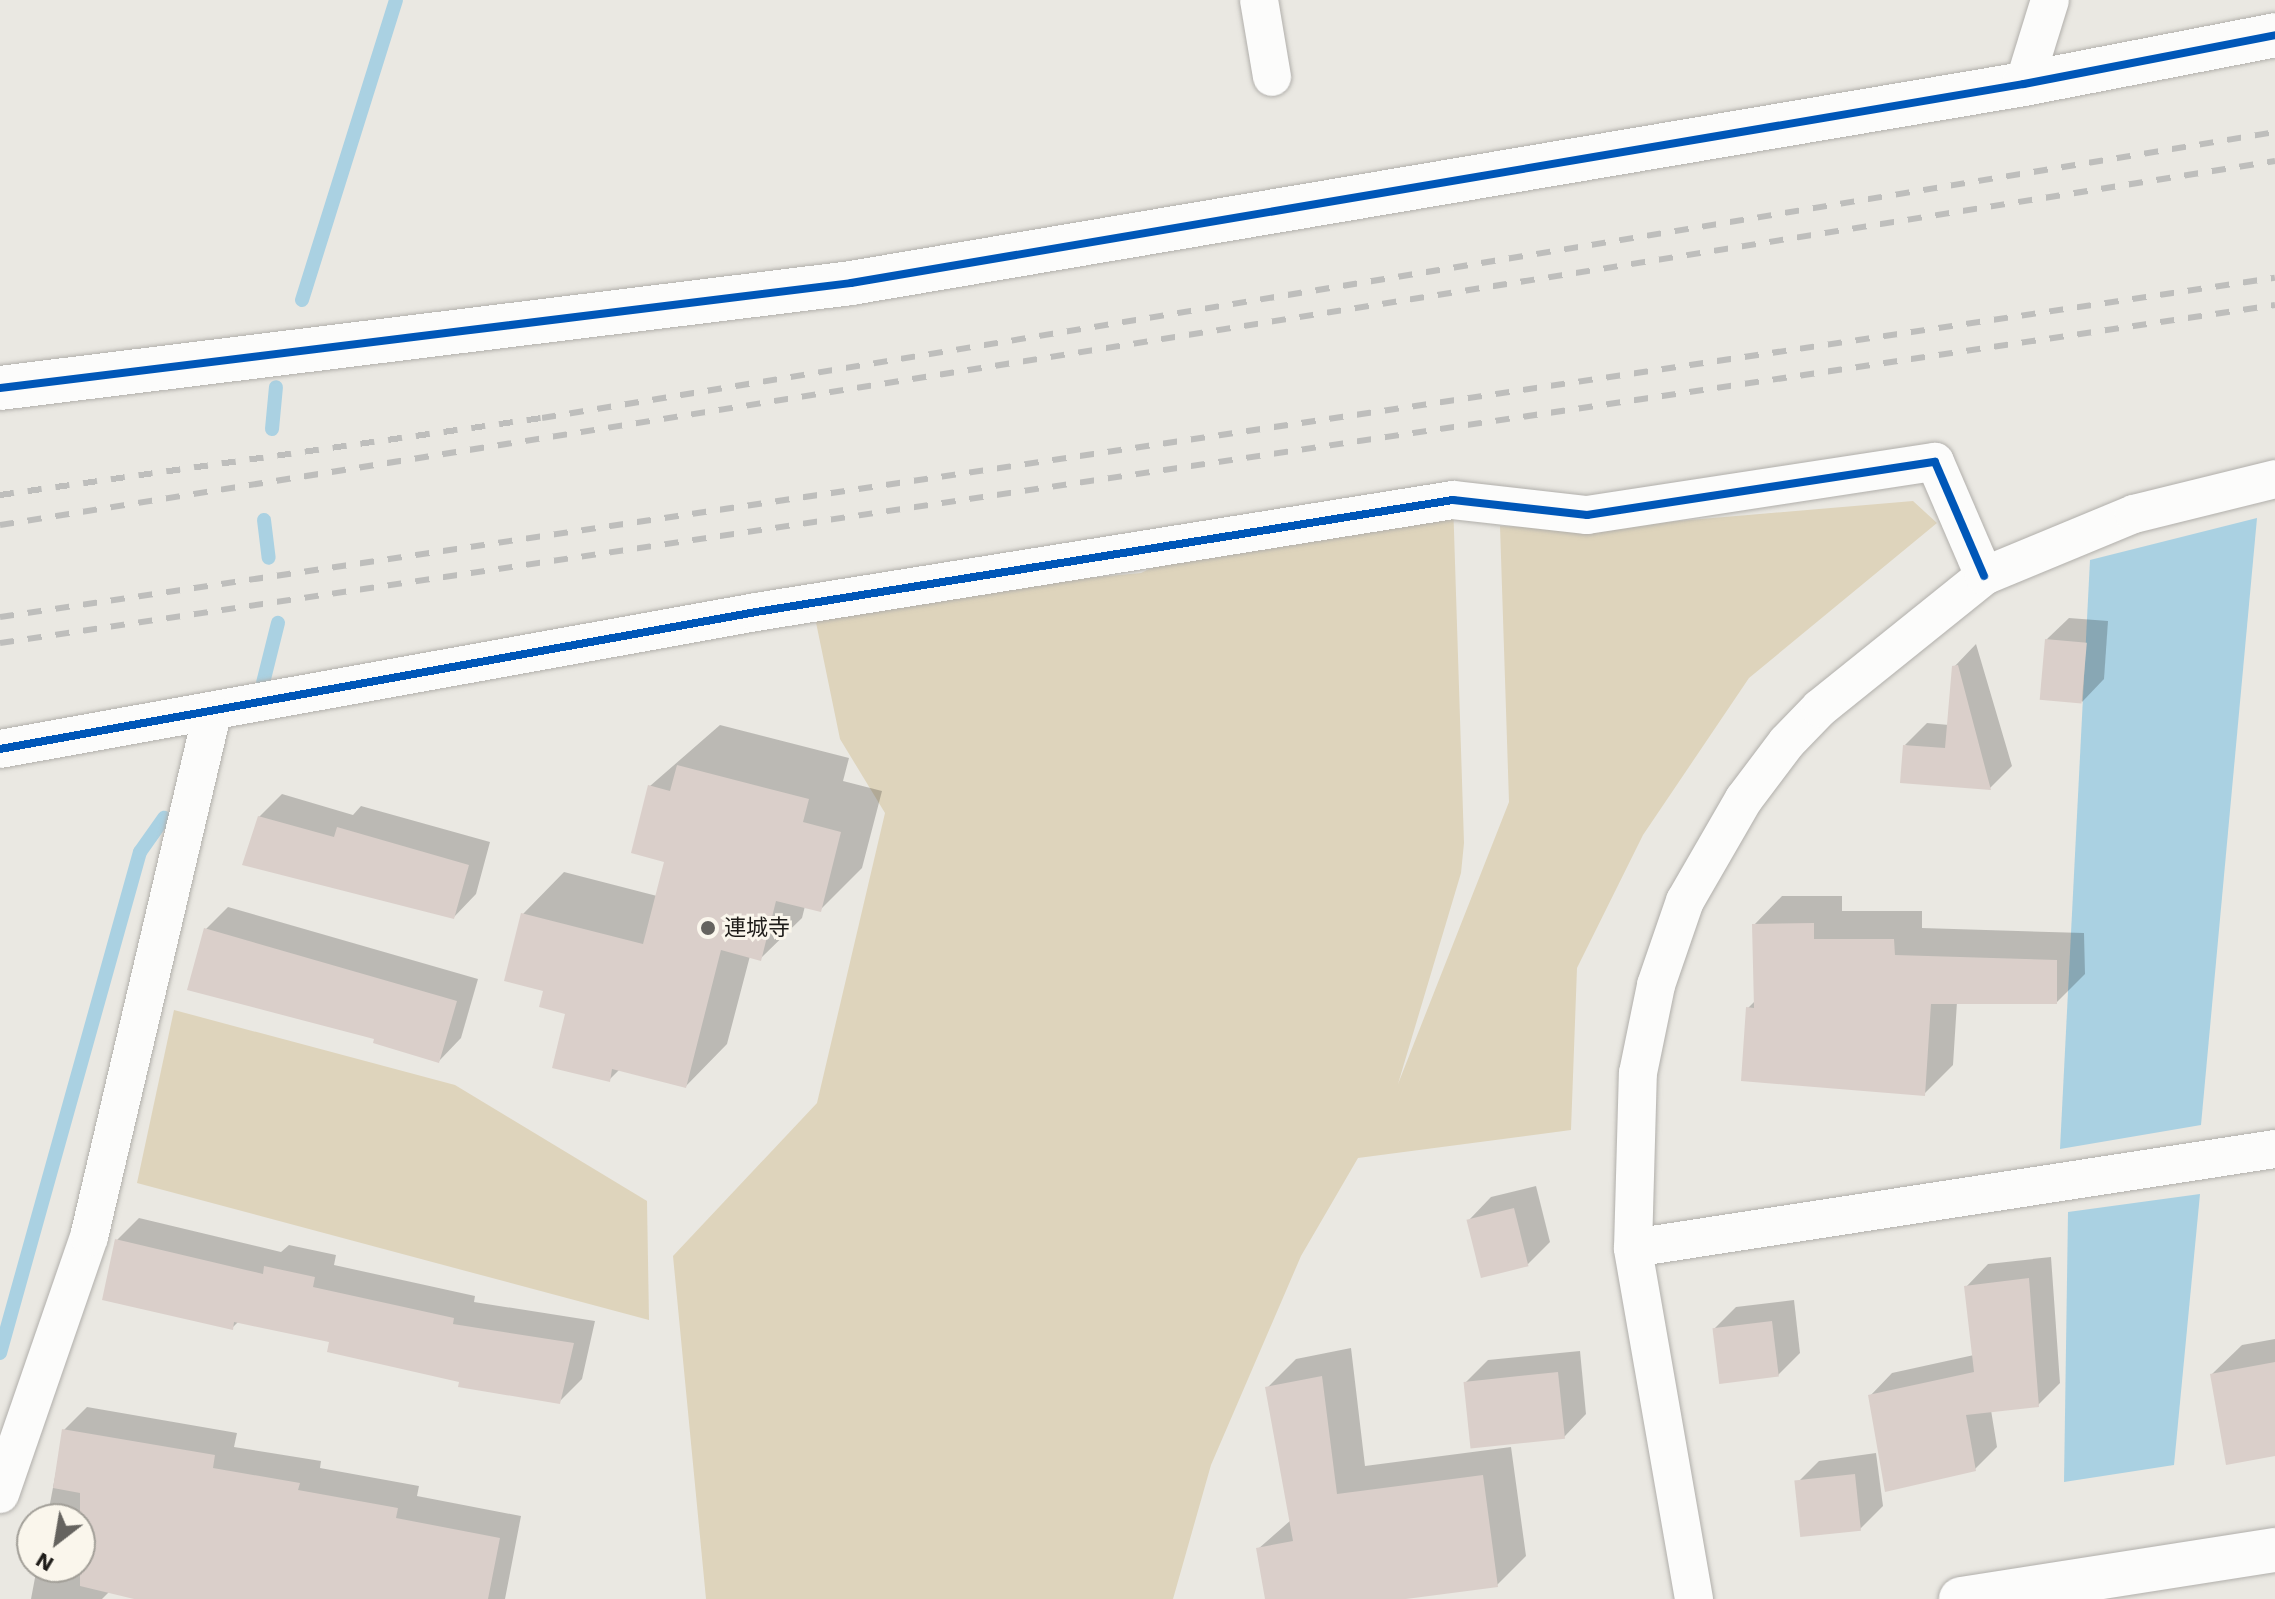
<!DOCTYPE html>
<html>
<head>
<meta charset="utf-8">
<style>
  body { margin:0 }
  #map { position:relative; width:2275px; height:1599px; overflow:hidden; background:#eae8e2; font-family:"Work Sans","Noto Sans JP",sans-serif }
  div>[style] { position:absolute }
  .green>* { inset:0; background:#ded4bc }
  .water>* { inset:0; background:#aad1e2 }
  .shadow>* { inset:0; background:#0003 }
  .stream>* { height:14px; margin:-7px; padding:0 7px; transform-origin:7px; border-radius:7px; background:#aad1e2 }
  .building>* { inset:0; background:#dacfca; transform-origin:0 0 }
  .roads { filter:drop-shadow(0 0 2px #b1afab) drop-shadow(0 0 2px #b1afab) }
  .minor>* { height:38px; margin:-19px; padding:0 19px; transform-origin:19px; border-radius:19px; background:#fcfcfb }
  .tertiary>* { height:44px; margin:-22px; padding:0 22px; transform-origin:22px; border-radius:22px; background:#fcfcfb }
  .rail>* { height:6px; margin-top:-3px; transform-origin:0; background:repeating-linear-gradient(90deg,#bebebc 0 14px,transparent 0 28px) }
  .cycleway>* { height:8px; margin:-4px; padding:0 4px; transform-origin:4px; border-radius:4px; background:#0057b8 }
  .dots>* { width:22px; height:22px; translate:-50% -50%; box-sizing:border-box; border:4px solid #faf6ec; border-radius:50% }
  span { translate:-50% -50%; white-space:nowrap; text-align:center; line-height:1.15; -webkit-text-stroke:6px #faf6ec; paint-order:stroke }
  .poi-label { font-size:22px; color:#1e1c19 }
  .left { translate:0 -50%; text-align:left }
  .north { position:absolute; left:16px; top:1503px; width:80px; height:80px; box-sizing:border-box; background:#faf6ec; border:2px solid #a29f98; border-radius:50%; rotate:211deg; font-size:22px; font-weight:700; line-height:32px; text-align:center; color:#1e1c19 }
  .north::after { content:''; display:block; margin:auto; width:28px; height:36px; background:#65635f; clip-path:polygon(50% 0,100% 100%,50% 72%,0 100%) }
</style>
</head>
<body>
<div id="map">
  <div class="green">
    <i style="clip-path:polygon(1453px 500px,1464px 843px,1461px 873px,1398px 1084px,1509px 802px,1500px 526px,1584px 529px,1913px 501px,1937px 523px,1749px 678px,1643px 835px,1577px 968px,1571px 1130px,1358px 1158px,1301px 1256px,1211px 1465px,1173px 1599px,706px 1599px,673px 1256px,817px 1103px,885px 813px,840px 739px,812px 603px,1141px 573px,1204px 542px)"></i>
    <i style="clip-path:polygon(174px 1010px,455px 1085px,647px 1201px,649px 1320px,137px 1183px)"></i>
  </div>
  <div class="water">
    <i style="clip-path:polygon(2257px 518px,2201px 1125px,2060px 1149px,2090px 560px)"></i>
    <i style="clip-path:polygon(2200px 1194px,2174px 1465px,2064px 1482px,2068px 1212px)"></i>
  </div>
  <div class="shadow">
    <i style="clip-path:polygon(2069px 618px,2108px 621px,2104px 679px,2082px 702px,2046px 640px)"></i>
    <i style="clip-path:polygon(1976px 644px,2012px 766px,1990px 788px,1905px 745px,1927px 723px,1949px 725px,1954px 667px)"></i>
    <i style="clip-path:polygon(720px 725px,849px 758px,843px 781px,882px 791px,862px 868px,820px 910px,805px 906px,802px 918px,760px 959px,750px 956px,727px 1044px,686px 1086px,620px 1069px,609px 1080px,568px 1012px,546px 989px,523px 914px,564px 872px,657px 896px,666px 860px,650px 786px)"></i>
    <i style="clip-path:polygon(282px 794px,353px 815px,361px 806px,490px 842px,476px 894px,454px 917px,259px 817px)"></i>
    <i style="clip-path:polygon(1782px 896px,1842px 896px,1842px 911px,1922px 911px,1922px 928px,2084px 933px,2085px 974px,2057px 1002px,1957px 1002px,1953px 1065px,1924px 1094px,1748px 1008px,1755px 1001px,1754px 925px)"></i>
    <i style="clip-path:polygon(228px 907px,478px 979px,461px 1038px,439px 1061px,377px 1037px,206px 929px)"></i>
    <i style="clip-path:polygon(1536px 1186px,1550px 1242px,1527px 1265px,1469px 1220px,1491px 1197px)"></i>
    <i style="clip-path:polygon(139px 1218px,281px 1252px,289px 1245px,336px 1255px,334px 1265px,475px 1296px,474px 1302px,595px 1321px,582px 1379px,559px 1402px,462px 1381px,331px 1341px,239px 1321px,232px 1328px,117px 1240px)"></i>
    <i style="clip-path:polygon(2051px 1257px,2060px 1383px,2038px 1405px,1991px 1410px,1997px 1447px,1975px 1469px,1870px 1396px,1892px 1373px,1974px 1355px,1966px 1287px,1988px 1264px)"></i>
    <i style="clip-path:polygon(1794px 1300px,1800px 1353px,1778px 1375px,1714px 1329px,1736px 1307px)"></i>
    <i style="clip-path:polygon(2275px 1339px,2275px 1454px,2212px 1374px,2242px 1345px)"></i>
    <i style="clip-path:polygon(1351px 1348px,1365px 1466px,1511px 1447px,1526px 1556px,1497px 1585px,1390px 1599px,1268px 1599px,1258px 1549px,1291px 1520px,1267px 1388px,1296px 1359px)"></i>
    <i style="clip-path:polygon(1580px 1351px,1586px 1414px,1564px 1437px,1466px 1382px,1488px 1360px)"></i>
    <i style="clip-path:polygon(87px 1407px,237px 1433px,234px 1447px,321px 1461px,320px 1468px,419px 1486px,417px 1496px,521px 1516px,505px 1599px,143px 1599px,110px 1591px,102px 1599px,31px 1599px,37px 1567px,80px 1567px,80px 1519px,47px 1519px,64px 1430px)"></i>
    <i style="clip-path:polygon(1876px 1453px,1883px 1506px,1860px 1529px,1797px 1483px,1819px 1461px)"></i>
  </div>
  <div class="stream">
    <i style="left:302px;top:300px;width:314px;rotate:-72.6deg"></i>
    <i style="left:272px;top:429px;width:42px;rotate:-84.6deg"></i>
    <i style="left:264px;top:520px;width:38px;rotate:83deg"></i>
    <i style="left:263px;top:683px;width:62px;rotate:-76deg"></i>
    <i style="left:0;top:1353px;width:520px;rotate:-74.39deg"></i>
    <i style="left:140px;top:852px;width:42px;rotate:-54.8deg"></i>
  </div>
  <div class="building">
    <i style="left:2045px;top:639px;width:42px;height:61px;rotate:5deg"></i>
    <i style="clip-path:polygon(1958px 665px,1991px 790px,1900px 783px,1903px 745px,1945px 748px,1952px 666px)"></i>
    <i style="clip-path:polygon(677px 765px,809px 799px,803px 822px,841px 832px,821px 912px,776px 901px,761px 961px,721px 950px,686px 1088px,612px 1069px,610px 1082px,552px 1068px,565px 1014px,539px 1007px,543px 991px,504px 981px,521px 913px,643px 944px,664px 862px,631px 853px,648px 785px,670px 791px)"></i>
    <i style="clip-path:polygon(258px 816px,334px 837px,337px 827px,469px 865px,454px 919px,242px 865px)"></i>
    <i style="clip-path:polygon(1814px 923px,1814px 939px,1894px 939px,1895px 955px,2057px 960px,2057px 1004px,1931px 1004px,1925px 1096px,1741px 1081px,1746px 1007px,1754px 1008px,1752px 924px)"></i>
    <i style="clip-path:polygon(204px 928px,457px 1001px,439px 1063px,373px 1043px,374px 1039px,187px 990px)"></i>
    <i style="left:1514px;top:1208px;width:60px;height:49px;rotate:76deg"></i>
    <i style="clip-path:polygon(115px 1239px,263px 1274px,264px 1266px,315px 1277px,313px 1287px,454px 1318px,453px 1324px,574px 1343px,560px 1404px,458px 1387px,459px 1382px,327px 1352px,329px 1342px,234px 1322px,233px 1330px,102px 1300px)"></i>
    <i style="clip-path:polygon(2029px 1278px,2039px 1407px,1966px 1415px,1976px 1471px,1885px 1492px,1868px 1395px,1974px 1372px,1964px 1286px)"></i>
    <i style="left:1772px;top:1321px;width:56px;height:60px;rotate:83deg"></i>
    <i style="clip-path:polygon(2275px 1362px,2275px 1456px,2226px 1465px,2210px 1374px)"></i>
    <i style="left:1558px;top:1372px;width:67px;height:95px;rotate:84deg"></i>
    <i style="clip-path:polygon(1322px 1376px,1337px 1494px,1483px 1475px,1498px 1587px,1406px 1599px,1265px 1599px,1256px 1548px,1293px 1541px,1265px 1387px)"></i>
    <i style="clip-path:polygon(62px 1429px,215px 1455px,213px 1468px,300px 1483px,298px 1490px,398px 1508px,396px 1518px,500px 1538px,488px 1599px,134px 1599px,80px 1586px,80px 1493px,53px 1488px)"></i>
    <i style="left:1855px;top:1474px;width:57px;height:61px;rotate:84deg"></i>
  </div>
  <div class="roads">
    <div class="minor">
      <i style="left:1259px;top:0;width:78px;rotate:80.4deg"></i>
      <i style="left:2024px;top:84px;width:88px;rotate:-72.8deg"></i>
      <i style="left:0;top:749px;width:768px;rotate:-10.27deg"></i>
      <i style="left:756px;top:612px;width:706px;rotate:-9.13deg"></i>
      <i style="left:1453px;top:500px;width:135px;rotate:6.4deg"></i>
      <i style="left:1587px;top:515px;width:352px;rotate:-8.7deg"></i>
      <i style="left:1935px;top:462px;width:124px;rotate:66.7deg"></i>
      <i style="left:1633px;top:1248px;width:650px;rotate:-8.77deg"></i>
      <i style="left:0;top:1494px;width:272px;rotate:-70.9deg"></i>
      <i style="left:89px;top:1237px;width:537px;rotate:-76.77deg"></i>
      <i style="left:1694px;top:1599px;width:356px;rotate:-99.9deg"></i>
      <i style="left:1633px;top:1248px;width:175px;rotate:-88.4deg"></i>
      <i style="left:1638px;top:1073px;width:90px;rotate:-78.4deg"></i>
      <i style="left:1656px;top:985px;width:89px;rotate:-71deg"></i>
      <i style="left:1685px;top:901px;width:118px;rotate:-60deg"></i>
      <i style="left:1744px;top:799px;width:71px;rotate:-53deg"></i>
      <i style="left:1787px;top:742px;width:47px;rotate:-45.9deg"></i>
      <i style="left:1820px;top:708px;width:211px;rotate:-38.8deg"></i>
      <i style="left:1984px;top:576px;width:162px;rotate:-22.5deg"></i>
      <i style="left:2134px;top:514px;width:145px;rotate:-13.9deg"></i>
    </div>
    <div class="tertiary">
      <i style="left:0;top:388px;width:857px;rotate:-7.03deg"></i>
      <i style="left:851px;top:283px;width:1190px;rotate:-9.63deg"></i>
      <i style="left:2024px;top:84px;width:256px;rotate:-11deg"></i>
      <i style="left:1961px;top:1599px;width:318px;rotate:-8.9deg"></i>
    </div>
  </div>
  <div class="rail">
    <i style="left:0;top:495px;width:547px;rotate:-8.09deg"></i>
    <i style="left:542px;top:418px;width:1756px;rotate:-9.37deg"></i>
    <i style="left:0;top:525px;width:2304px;rotate:-9.09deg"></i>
    <i style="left:0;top:617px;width:2300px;rotate:-8.48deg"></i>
    <i style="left:0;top:643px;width:2300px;rotate:-8.45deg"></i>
  </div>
  <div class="cycleway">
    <i style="left:0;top:388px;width:857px;rotate:-7.03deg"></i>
    <i style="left:851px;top:283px;width:1190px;rotate:-9.63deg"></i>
    <i style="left:2024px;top:84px;width:256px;rotate:-11deg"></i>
    <i style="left:0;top:749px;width:768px;rotate:-10.27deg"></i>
    <i style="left:756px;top:612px;width:706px;rotate:-9.13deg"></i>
    <i style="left:1453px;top:500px;width:135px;rotate:6.4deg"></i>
    <i style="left:1587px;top:515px;width:352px;rotate:-8.7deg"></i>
    <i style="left:1935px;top:462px;width:124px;rotate:66.7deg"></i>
  </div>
  <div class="dots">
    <i style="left:708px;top:928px;background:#65635f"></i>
  </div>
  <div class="poi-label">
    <span class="left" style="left:724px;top:928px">連城寺</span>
  </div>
  <div class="north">N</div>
</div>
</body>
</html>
